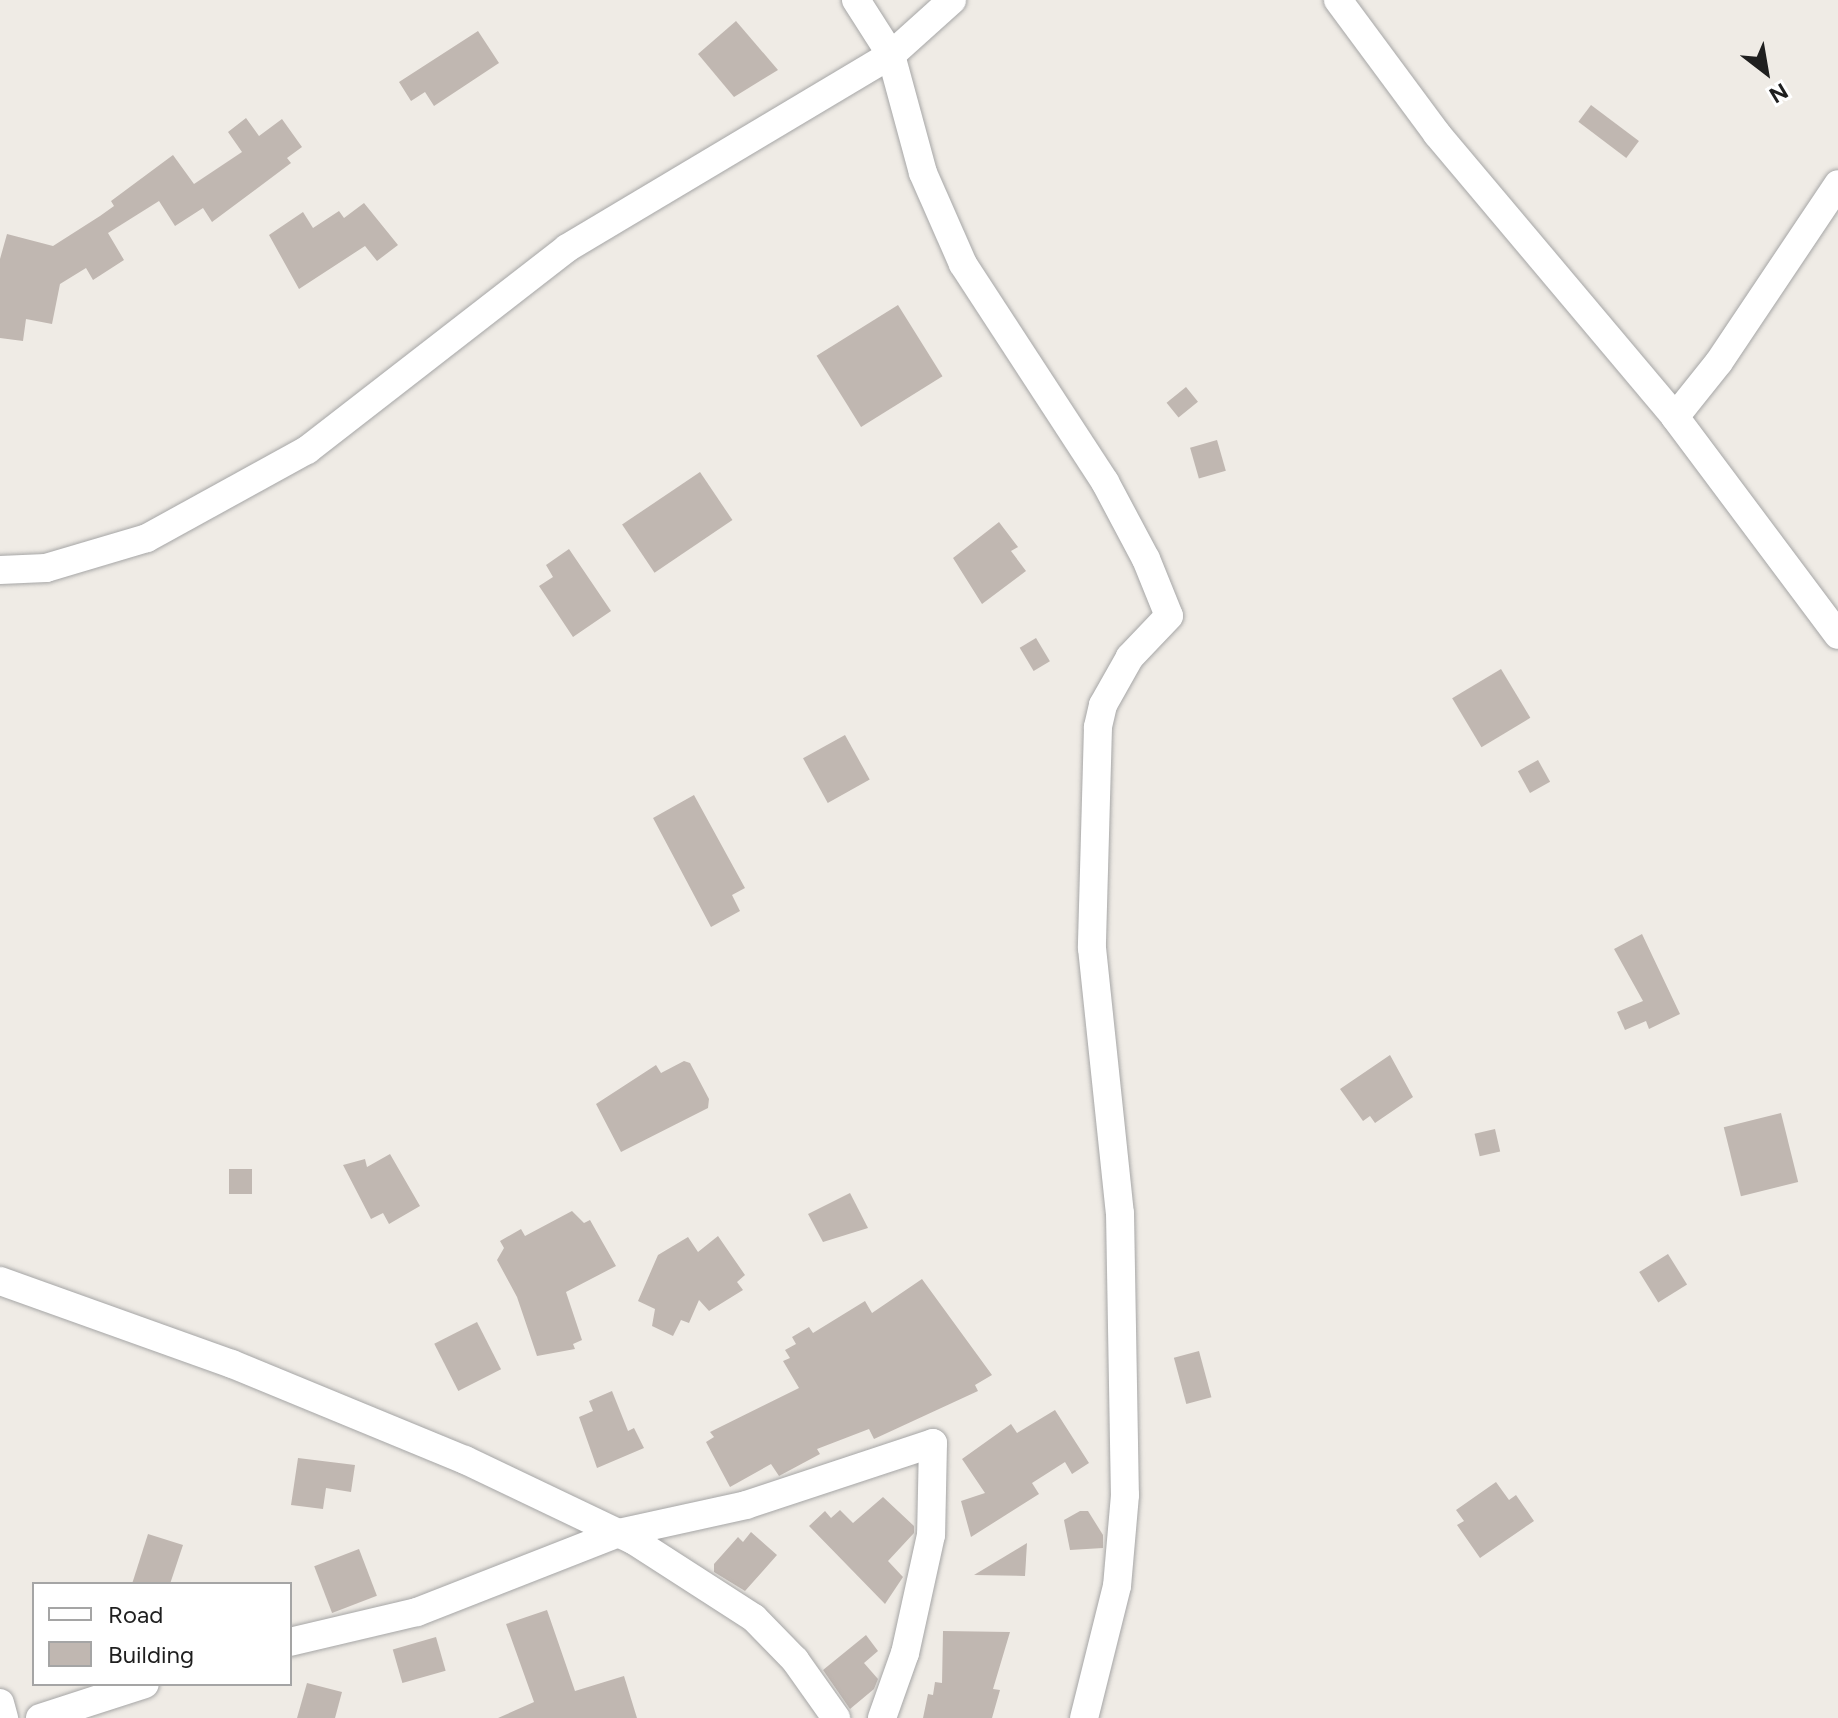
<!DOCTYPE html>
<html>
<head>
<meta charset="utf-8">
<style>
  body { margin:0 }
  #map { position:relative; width:1838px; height:1718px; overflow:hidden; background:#efebe5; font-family:Figtree,sans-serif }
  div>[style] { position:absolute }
  .building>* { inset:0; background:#c0b7b1; transform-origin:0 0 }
  .roads { filter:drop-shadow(0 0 2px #a6a6a6) drop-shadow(0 0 2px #a6a6a6) }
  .minor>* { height:28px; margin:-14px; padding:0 14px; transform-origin:14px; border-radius:14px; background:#fff }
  span { translate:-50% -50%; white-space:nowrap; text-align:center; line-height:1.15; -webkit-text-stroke:8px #fff; paint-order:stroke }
  .legend { position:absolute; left:32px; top:1582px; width:260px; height:104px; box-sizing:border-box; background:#fff; border:2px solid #a5a5a5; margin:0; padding:10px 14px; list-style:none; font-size:24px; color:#1f1f1f }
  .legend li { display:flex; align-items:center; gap:16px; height:40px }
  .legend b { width:40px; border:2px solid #a5a5a5 }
  .north { position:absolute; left:1726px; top:32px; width:80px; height:80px; -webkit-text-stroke:6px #fff; paint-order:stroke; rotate:149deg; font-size:22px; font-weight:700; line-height:32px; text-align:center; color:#1f1f1f }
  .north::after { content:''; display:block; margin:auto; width:28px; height:36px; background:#1f1f1f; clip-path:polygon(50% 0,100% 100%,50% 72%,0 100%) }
</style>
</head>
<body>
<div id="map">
  <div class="building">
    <i style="clip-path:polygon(736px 21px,778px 70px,734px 97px,698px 54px)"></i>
    <i style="clip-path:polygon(478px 31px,499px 63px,434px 106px,425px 92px,411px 101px,399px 82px)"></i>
    <i style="left:1591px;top:105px;width:60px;height:21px;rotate:37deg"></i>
    <i style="clip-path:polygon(246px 118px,259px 136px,282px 119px,302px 147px,287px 158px,291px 163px,212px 222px,203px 208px,175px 226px,159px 201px,108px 233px,124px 260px,93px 280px,86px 268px,60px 284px,52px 324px,26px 319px,23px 341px,0 338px,0 259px,7px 234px,53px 246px,100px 216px,114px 206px,111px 201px,173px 155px,194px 184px,242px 152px,228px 132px)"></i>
    <i style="clip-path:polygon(364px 203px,398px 245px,377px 261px,365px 246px,299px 289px,269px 235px,303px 212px,313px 228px,339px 211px,344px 218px)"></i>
    <i style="left:898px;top:305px;width:84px;height:96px;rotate:58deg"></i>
    <i style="left:1186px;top:387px;width:19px;height:25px;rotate:51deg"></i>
    <i style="left:1217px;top:440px;width:32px;height:28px;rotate:74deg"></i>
    <i style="left:700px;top:472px;width:58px;height:94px;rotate:56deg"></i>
    <i style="clip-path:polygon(999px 522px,1018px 547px,1011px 551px,1026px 571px,982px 604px,953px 558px)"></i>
    <i style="clip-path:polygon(569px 549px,611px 611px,573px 637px,539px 586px,553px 577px,546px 565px)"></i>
    <i style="left:1036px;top:638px;width:27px;height:19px;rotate:59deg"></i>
    <i style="left:1501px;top:669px;width:57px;height:57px;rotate:59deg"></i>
    <i style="left:845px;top:735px;width:51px;height:48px;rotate:61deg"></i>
    <i style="left:1538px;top:760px;width:25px;height:23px;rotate:61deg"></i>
    <i style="clip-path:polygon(694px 795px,745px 888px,732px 895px,740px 911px,711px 927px,653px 818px)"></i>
    <i style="clip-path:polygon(1642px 934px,1680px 1014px,1649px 1029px,1646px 1021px,1625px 1030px,1617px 1012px,1643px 1001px,1614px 949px)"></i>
    <i style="clip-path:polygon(1390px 1055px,1413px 1097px,1375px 1123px,1370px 1116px,1363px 1121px,1340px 1089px)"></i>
    <i style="clip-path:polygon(684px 1061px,690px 1063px,709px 1099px,708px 1108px,621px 1152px,596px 1104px,656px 1065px,661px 1073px)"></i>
    <i style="left:1781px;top:1113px;width:71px;height:59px;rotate:76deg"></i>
    <i style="left:1495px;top:1129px;width:23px;height:21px;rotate:77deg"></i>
    <i style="clip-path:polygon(390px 1154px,420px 1206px,389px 1224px,383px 1213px,371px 1219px,343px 1165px,365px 1159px,367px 1167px)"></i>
    <i style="left:252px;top:1169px;width:25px;height:23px;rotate:90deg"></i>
    <i style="clip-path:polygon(850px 1193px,868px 1228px,823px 1242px,808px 1214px)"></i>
    <i style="clip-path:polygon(572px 1211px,584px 1223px,590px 1220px,616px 1266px,566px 1292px,582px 1340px,573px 1344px,575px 1349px,537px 1356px,517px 1297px,497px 1260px,504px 1248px,500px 1241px,521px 1229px,525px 1236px)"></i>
    <i style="clip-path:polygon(718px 1236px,745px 1275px,737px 1282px,743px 1290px,709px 1311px,699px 1300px,689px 1323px,681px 1320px,673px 1336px,652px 1326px,655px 1309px,638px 1301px,658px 1255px,688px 1237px,698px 1252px)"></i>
    <i style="left:1668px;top:1254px;width:36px;height:34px;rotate:58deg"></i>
    <i style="clip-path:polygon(922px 1279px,992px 1375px,975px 1385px,978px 1391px,874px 1439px,869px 1429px,817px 1449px,820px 1454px,779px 1476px,771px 1464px,730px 1487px,706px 1442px,714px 1437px,710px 1432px,799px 1388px,783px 1361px,790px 1358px,785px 1350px,796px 1344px,792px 1337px,809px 1327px,813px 1333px,865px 1301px,872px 1313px)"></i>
    <i style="left:477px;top:1322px;width:53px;height:48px;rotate:63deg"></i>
    <i style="left:1199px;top:1351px;width:48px;height:26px;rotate:75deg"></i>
    <i style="clip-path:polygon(612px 1391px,628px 1431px,634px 1428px,644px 1448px,597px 1468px,579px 1417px,593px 1411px,589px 1401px)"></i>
    <i style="clip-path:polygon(1055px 1410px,1089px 1463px,1072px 1474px,1065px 1462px,1032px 1483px,1039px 1494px,971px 1537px,961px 1501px,985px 1493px,962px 1459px,1011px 1424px,1017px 1433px)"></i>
    <i style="clip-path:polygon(298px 1458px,355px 1465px,351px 1492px,326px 1488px,323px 1509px,291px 1505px)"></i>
    <i style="clip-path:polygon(1496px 1482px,1509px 1500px,1516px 1495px,1534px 1521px,1480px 1558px,1457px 1525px,1464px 1521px,1456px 1510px)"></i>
    <i style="clip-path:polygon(883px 1497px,914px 1526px,914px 1533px,888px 1561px,903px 1577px,885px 1604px,809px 1526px,825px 1511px,831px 1518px,840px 1510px,853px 1523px)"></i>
    <i style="clip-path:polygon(1080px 1511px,1088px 1511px,1103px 1535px,1103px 1548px,1070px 1550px,1064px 1520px)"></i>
    <i style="clip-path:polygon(751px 1532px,777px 1555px,745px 1591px,714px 1572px,714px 1564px,738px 1537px,743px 1542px)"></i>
    <i style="clip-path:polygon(148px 1534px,183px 1545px,170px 1584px,132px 1584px)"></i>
    <i style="clip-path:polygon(1027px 1543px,1025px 1576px,974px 1575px)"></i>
    <i style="left:359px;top:1549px;width:50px;height:48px;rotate:69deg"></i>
    <i style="clip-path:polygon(547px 1610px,575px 1691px,624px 1676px,637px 1718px,498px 1718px,534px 1702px,506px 1624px)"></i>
    <i style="clip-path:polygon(943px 1631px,1010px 1632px,993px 1689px,1000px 1690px,992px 1718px,923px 1718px,928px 1694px,933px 1695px,935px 1682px,942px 1683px)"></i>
    <i style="clip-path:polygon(866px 1635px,878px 1651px,864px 1663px,878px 1679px,874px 1689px,850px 1709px,823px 1670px)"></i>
    <i style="left:436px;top:1637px;width:35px;height:45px;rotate:74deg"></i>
    <i style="clip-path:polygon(307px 1683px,342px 1692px,335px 1718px,297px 1718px)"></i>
  </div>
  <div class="roads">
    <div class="minor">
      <i style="left:856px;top:0;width:65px;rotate:57.5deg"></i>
      <i style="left:891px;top:55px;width:122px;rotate:74.8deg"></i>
      <i style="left:923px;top:173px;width:99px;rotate:66.3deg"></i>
      <i style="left:963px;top:264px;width:260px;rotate:56.9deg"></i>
      <i style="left:1105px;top:482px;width:87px;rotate:62deg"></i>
      <i style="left:1146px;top:559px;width:61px;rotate:68deg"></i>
      <i style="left:1169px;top:616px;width:57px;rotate:133.6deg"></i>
      <i style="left:1130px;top:657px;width:55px;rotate:119.4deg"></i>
      <i style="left:1103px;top:705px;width:23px;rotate:103deg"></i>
      <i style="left:1098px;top:727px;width:221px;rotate:91.6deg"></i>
      <i style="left:1092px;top:948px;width:266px;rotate:84deg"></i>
      <i style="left:1120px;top:1213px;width:282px;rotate:89deg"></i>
      <i style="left:1125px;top:1495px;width:91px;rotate:95deg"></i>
      <i style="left:1117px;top:1586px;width:136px;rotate:104deg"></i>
      <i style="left:1338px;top:0;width:167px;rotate:53.5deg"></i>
      <i style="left:1437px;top:134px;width:370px;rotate:49.9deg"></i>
      <i style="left:1675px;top:417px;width:272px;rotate:53.2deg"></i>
      <i style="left:1675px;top:417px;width:70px;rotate:-51.3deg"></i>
      <i style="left:1719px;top:362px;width:214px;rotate:-56.2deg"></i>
      <i style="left:0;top:570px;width:46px;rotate:-2.5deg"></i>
      <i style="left:46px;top:568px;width:105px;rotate:-16.5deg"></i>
      <i style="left:147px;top:538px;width:183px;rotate:-28.8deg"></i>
      <i style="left:307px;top:450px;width:329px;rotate:-37.8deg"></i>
      <i style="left:567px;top:248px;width:377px;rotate:-30.8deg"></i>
      <i style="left:891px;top:55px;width:82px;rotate:-42deg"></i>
      <i style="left:0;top:1281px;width:246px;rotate:19.7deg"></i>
      <i style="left:232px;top:1364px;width:252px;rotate:22.4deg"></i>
      <i style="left:465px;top:1460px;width:186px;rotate:25.5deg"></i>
      <i style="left:633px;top:1540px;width:144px;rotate:32.8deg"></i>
      <i style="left:754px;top:1618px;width:59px;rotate:45.7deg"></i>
      <i style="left:795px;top:1660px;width:71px;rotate:54.7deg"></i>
      <i style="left:290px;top:1642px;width:130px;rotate:-13.3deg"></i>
      <i style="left:417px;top:1612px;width:217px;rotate:-21.4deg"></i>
      <i style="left:619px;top:1533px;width:130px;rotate:-12.4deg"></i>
      <i style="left:746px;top:1505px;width:197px;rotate:-18.3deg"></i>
      <i style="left:933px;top:1443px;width:92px;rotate:91.2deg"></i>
      <i style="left:931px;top:1535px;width:121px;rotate:102.4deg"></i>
      <i style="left:905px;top:1653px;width:69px;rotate:109.5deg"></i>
      <i style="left:0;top:1703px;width:16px;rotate:75deg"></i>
      <i style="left:40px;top:1718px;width:110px;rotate:-17.9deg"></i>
    </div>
  </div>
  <ul class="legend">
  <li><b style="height:10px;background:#fff"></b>Road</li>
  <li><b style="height:22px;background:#c0b7b1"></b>Building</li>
  </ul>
  <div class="north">N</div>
</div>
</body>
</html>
